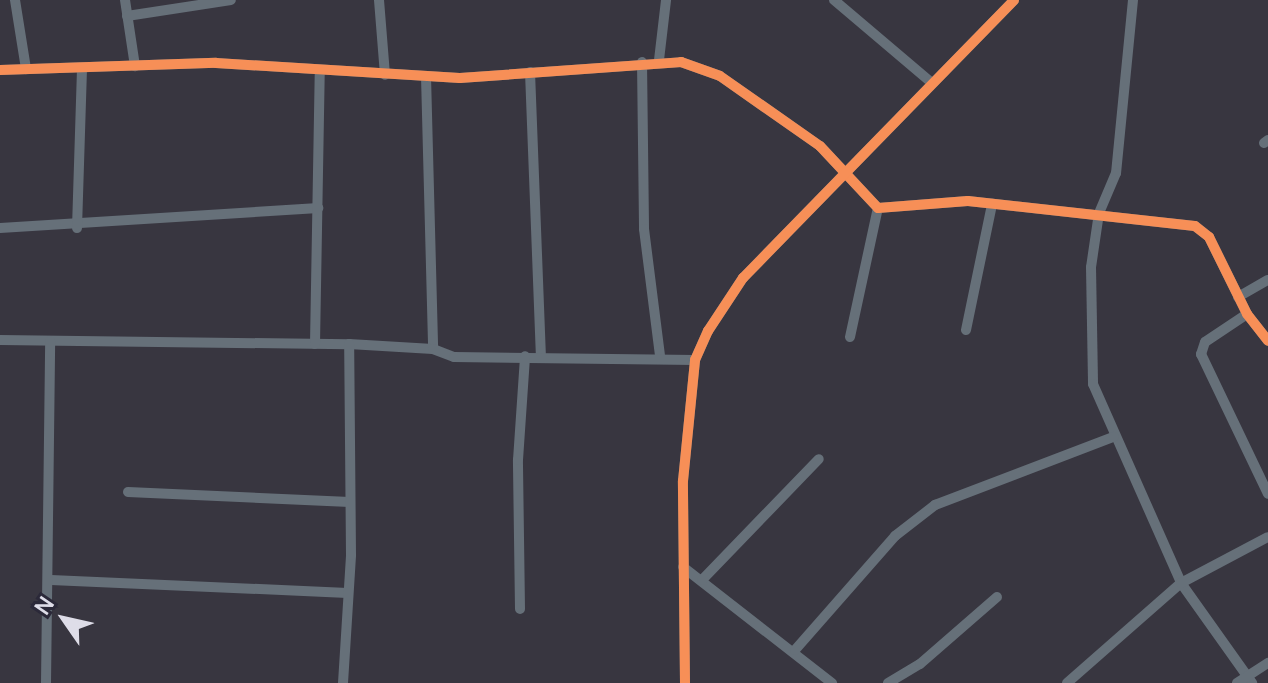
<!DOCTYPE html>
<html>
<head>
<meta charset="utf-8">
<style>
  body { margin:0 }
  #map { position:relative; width:1268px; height:683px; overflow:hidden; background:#383640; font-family:Manrope,sans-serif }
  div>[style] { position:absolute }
  .minor>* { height:10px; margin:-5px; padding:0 5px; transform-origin:5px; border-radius:5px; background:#667079 }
  .cycleway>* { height:10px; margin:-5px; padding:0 5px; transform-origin:5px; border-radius:5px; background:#f78f57 }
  span { translate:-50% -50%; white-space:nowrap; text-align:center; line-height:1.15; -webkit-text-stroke:6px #2b2939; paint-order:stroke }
  .north { position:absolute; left:24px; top:579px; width:80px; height:80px; -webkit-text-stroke:6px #2b2939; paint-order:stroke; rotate:304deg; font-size:22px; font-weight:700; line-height:32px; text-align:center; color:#dedde8 }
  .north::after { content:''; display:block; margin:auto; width:28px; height:36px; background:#dedde8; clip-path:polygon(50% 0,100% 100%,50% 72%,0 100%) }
</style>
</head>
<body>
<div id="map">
  <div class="minor">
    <i style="left:15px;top:0;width:70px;rotate:80.9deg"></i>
    <i style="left:125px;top:0;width:67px;rotate:81.4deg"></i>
    <i style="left:379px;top:0;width:75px;rotate:85.4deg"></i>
    <i style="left:834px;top:0;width:128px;rotate:40.3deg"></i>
    <i style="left:1133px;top:0;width:174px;rotate:95.6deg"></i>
    <i style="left:1116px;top:173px;width:43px;rotate:113deg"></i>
    <i style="left:1099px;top:213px;width:55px;rotate:98.4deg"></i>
    <i style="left:1091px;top:267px;width:117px;rotate:89deg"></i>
    <i style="left:1093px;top:384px;width:218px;rotate:66.1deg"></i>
    <i style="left:1181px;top:583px;width:123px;rotate:54.6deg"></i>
    <i style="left:127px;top:16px;width:105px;rotate:-8.7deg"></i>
    <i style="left:659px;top:60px;width:60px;rotate:-83.3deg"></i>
    <i style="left:642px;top:62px;width:167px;rotate:89.3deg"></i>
    <i style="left:644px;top:229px;width:128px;rotate:82.8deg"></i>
    <i style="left:0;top:70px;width:216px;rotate:-1.9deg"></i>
    <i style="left:216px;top:63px;width:244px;rotate:3.5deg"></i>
    <i style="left:460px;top:78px;width:222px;rotate:-4.1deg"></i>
    <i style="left:681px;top:62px;width:41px;rotate:19.7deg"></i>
    <i style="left:720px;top:76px;width:122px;rotate:35deg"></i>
    <i style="left:820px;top:146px;width:85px;rotate:46.9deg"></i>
    <i style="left:878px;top:208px;width:90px;rotate:-4.4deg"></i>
    <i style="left:968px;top:201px;width:228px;rotate:6.3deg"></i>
    <i style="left:1195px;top:226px;width:18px;rotate:38deg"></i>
    <i style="left:1209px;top:237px;width:86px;rotate:63.7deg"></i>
    <i style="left:1247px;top:314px;width:34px;rotate:52deg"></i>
    <i style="left:530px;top:72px;width:284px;rotate:87.8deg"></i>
    <i style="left:426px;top:76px;width:273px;rotate:88.5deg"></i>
    <i style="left:1264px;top:143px;width:5px;rotate:-37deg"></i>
    <i style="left:0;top:228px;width:319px;rotate:-3.6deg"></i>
    <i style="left:77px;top:228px;width:160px;rotate:-88.2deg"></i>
    <i style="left:1238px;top:297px;width:34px;rotate:-30deg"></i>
    <i style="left:1247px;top:314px;width:50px;rotate:146.3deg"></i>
    <i style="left:1205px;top:342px;width:13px;rotate:108deg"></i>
    <i style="left:1201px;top:354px;width:155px;rotate:64.4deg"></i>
    <i style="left:966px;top:330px;width:129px;rotate:-78.3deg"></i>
    <i style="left:850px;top:337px;width:132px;rotate:-77.8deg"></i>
    <i style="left:0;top:340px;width:349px;rotate:0.7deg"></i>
    <i style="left:349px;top:344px;width:84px;rotate:3.4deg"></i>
    <i style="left:433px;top:349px;width:22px;rotate:21deg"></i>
    <i style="left:454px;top:357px;width:241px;rotate:0.7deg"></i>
    <i style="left:315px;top:344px;width:273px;rotate:-89deg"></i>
    <i style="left:128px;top:492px;width:222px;rotate:2.6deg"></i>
    <i style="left:683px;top:567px;width:189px;rotate:37.9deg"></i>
    <i style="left:51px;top:580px;width:297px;rotate:2.5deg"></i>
    <i style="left:702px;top:580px;width:168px;rotate:-46deg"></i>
    <i style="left:520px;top:609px;width:149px;rotate:-90.8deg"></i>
    <i style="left:518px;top:460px;width:104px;rotate:-86.1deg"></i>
    <i style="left:795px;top:650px;width:152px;rotate:-48.7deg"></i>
    <i style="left:895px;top:536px;width:51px;rotate:-37.8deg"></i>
    <i style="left:935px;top:505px;width:191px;rotate:-20.9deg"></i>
    <i style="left:46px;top:683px;width:342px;rotate:-89.3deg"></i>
    <i style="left:343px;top:683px;width:128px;rotate:-86.4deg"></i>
    <i style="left:351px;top:555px;width:211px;rotate:-90.5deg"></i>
    <i style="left:685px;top:683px;width:202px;rotate:-90.6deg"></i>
    <i style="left:683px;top:481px;width:122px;rotate:-84.3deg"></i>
    <i style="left:695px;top:360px;width:32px;rotate:-66deg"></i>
    <i style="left:708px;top:331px;width:64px;rotate:-56.6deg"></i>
    <i style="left:743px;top:278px;width:388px;rotate:-45.7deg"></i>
    <i style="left:888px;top:683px;width:37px;rotate:-31deg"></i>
    <i style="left:920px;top:664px;width:102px;rotate:-41deg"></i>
    <i style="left:1067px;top:683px;width:152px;rotate:-41.3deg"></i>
    <i style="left:1181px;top:583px;width:98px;rotate:-27.9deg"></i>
    <i style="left:1237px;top:683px;width:37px;rotate:-33deg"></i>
  </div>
  <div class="cycleway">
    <i style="left:0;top:70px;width:216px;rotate:-1.9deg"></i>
    <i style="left:216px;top:63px;width:244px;rotate:3.5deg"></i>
    <i style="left:460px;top:78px;width:222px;rotate:-4.1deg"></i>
    <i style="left:681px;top:62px;width:41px;rotate:19.7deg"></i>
    <i style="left:720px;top:76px;width:122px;rotate:35deg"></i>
    <i style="left:820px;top:146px;width:85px;rotate:46.9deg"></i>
    <i style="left:878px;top:208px;width:90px;rotate:-4.4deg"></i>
    <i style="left:968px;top:201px;width:228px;rotate:6.3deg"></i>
    <i style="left:1195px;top:226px;width:18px;rotate:38deg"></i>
    <i style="left:1209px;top:237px;width:86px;rotate:63.7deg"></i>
    <i style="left:1247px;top:314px;width:34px;rotate:52deg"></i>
    <i style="left:685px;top:683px;width:202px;rotate:-90.6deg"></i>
    <i style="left:683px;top:481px;width:122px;rotate:-84.3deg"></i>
    <i style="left:695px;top:360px;width:32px;rotate:-66deg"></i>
    <i style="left:708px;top:331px;width:64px;rotate:-56.6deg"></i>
    <i style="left:743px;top:278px;width:388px;rotate:-45.7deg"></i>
  </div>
  <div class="north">N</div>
</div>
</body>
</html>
